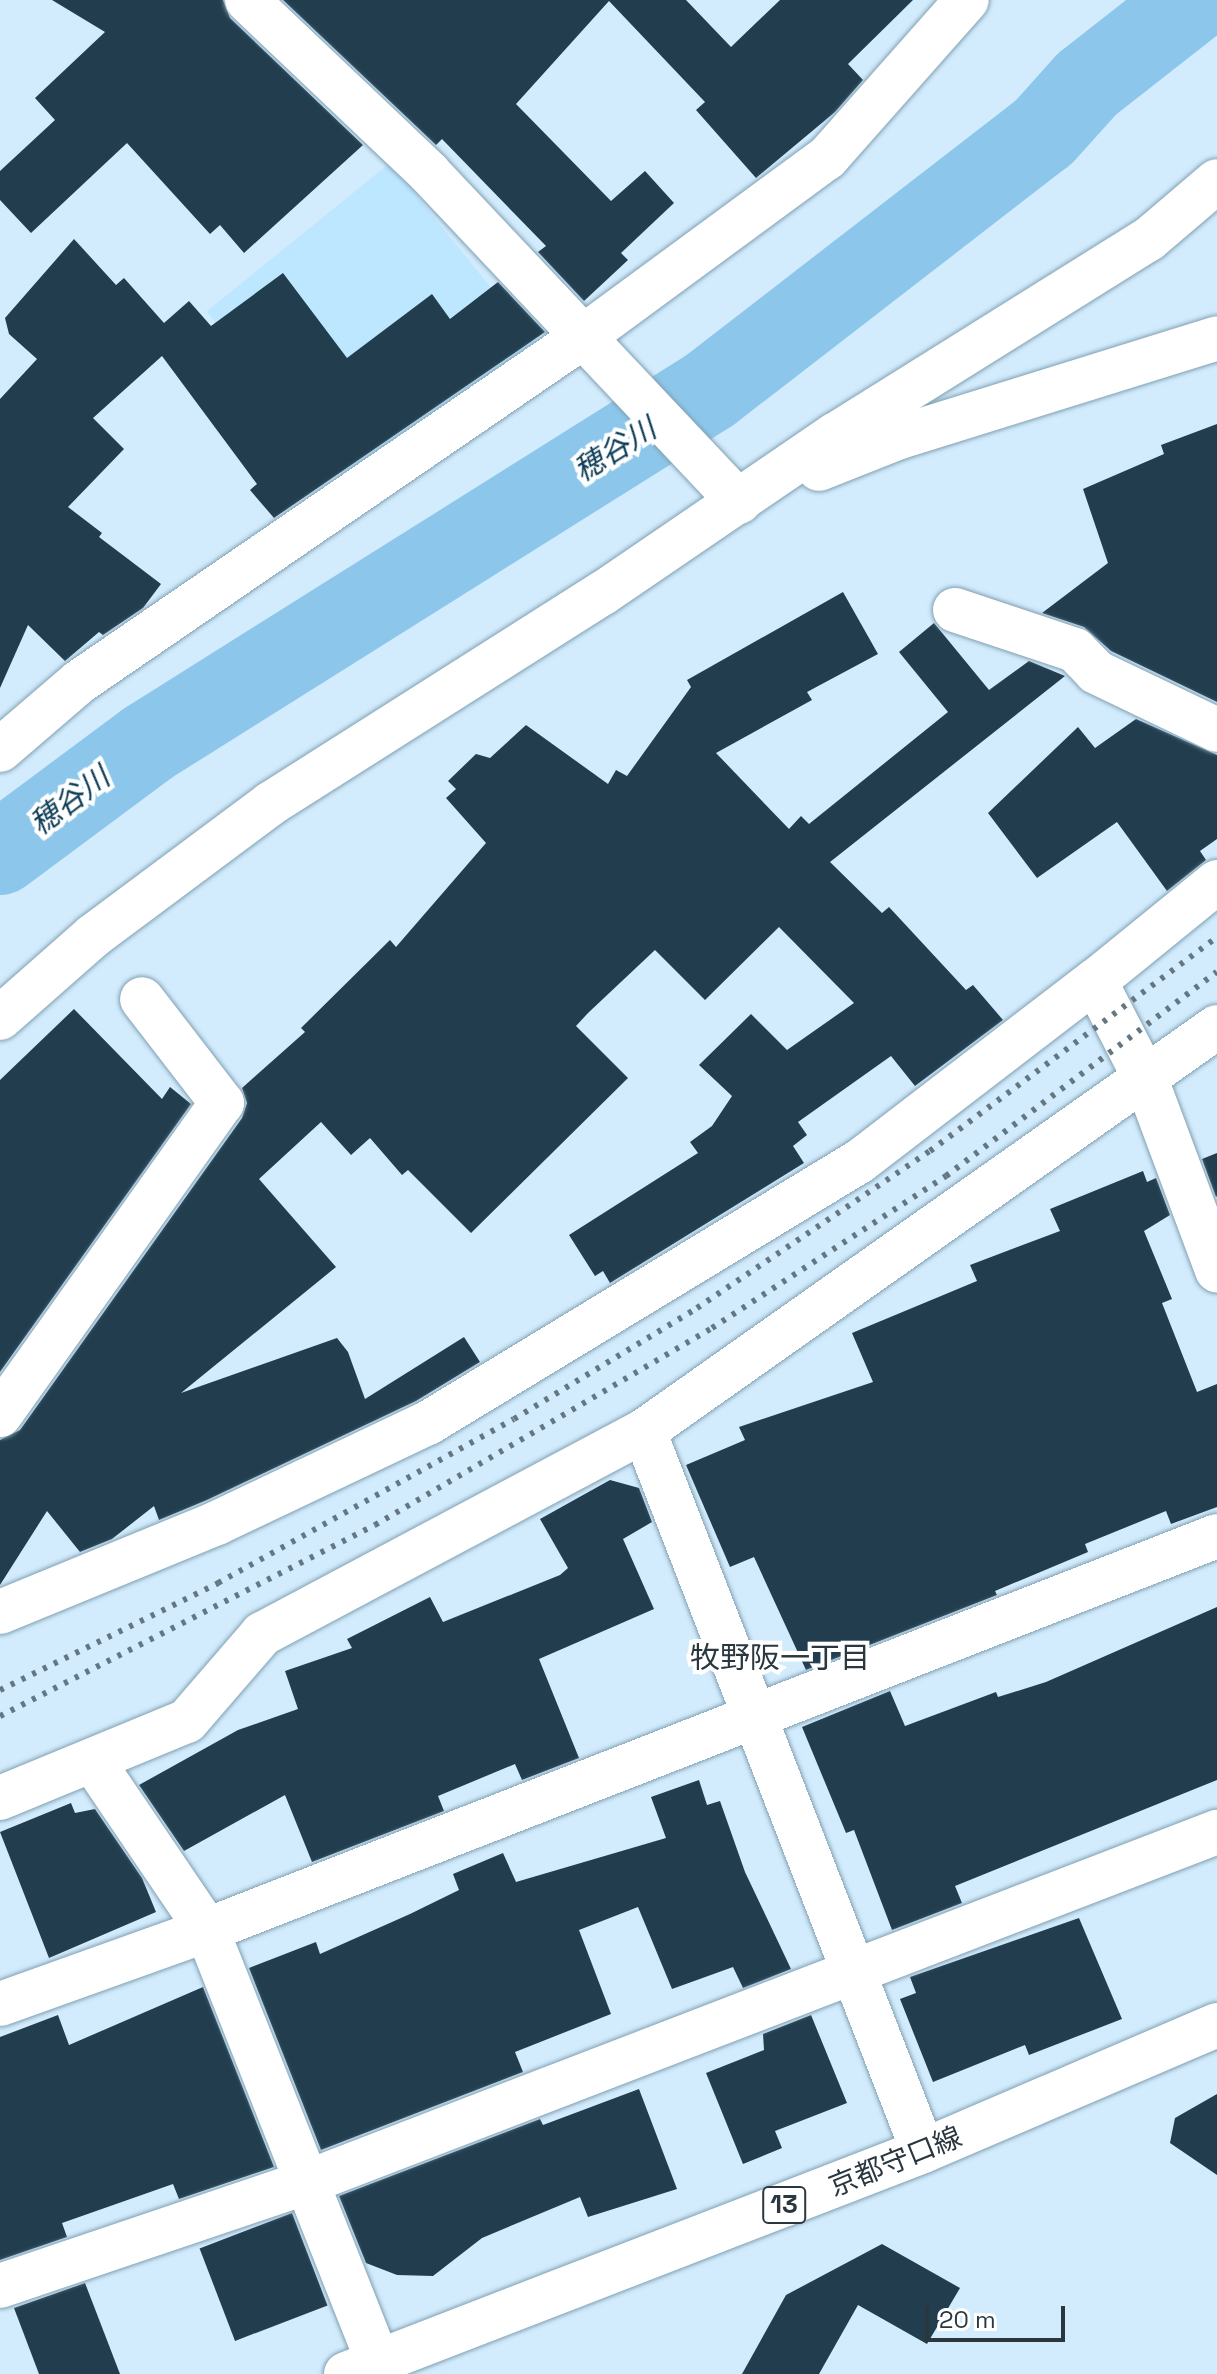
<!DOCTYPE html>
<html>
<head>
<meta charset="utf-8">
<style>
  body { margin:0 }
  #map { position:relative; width:1217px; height:2374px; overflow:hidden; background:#d2ecfd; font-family:"Space Grotesk","Noto Sans JP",sans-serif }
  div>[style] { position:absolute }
  .built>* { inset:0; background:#bde6ff; transform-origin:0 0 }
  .river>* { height:84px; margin:-42px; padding:0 42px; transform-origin:42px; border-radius:42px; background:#8cc7eb }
  .building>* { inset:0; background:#213d4e; transform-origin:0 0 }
  .roads { filter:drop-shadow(0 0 2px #81a0b3) drop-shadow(0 0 2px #81a0b3) }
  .street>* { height:44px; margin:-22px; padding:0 22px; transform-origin:22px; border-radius:22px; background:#fff }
  .primary>* { height:44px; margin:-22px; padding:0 22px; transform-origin:22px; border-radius:22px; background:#fff }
  .rail>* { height:6px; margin-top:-3px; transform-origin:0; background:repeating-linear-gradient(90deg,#647681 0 4px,transparent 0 12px) }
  span { translate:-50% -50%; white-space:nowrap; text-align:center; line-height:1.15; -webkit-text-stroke:8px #fff; paint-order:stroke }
  .shield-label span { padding:2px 6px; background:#fff; border:2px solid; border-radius:6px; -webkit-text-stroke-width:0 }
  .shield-label { font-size:26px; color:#2a373f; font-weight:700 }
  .street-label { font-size:28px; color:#2a373f }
  .water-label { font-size:30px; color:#0d3d56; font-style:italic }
  .neighbourhood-label { font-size:30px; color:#2a373f }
  .scale { position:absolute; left:925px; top:2306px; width:140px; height:36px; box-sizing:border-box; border:4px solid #2a373f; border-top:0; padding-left:10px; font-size:24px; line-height:28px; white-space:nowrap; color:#2a373f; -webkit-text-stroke:6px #fff; paint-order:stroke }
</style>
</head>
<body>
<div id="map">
  <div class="built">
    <i style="left:390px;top:163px;width:232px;height:236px;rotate:51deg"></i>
  </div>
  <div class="river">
    <i style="left:0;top:853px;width:184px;rotate:-36.6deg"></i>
    <i style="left:148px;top:743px;width:664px;rotate:-32.13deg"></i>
    <i style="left:710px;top:390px;width:421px;rotate:-37.7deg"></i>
    <i style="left:1043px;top:133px;width:66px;rotate:-48.1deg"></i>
    <i style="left:1087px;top:84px;width:136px;rotate:-38.1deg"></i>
  </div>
  <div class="building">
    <i style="clip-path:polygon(52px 0,223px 0,230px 18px,363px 145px,244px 253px,220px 225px,210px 234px,127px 143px,31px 233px,0 200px,0 171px,55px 120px,35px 98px,105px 32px)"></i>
    <i style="clip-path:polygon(283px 0,686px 0,731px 47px,780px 0,913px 0,848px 64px,863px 80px,835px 112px,756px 178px,696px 110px,705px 102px,609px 1px,516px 104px,611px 201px,645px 171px,674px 203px,621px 253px,628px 260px,584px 301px,538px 252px,546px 246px,442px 139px,436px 145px)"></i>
    <i style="clip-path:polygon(74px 239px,116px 285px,124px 278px,164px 323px,189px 301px,211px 326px,283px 273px,347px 358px,432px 294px,450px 319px,498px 282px,545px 332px,274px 518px,250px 490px,257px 484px,162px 356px,93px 418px,124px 449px,68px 507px,102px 533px,99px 537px,161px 584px,143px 608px,103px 635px,99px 632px,65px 661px,28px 625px,0 688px,0 399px,37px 359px,9px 334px,5px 318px)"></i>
    <i style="clip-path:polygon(1217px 424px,1217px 702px,1111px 651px,1084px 627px,1042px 613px,1108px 563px,1083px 489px,1164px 454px,1161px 445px)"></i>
    <i style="clip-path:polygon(843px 592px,878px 654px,807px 692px,812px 700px,716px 753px,789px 829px,801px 816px,809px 824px,948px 712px,899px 652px,934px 623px,989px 690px,1029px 661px,1065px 676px,830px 862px,882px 913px,889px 907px,966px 990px,973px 985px,1003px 1020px,915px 1086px,891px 1056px,798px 1122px,807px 1135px,793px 1146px,804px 1163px,610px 1283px,603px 1271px,595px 1276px,569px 1235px,698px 1153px,690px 1142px,712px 1126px,732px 1096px,699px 1065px,751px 1014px,787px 1050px,854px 1003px,779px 927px,705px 1000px,655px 950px,588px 1013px,576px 1026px,628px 1078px,471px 1233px,408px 1170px,402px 1175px,370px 1138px,351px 1155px,321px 1122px,259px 1179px,336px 1267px,181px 1393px,337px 1338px,348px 1352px,365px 1399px,464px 1337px,480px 1362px,416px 1401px,207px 1500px,159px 1520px,154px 1506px,112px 1539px,80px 1552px,47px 1511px,0 1585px,0 1440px,20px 1430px,242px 1118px,247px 1103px,242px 1088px,305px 1032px,301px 1028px,390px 940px,396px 947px,486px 843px,446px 798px,456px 789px,448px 781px,476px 754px,490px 758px,526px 725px,608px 784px,616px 770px,627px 776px,691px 687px,687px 680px)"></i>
    <i style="clip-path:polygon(1136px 719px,1217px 755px,1217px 839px,1200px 851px,1206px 860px,1167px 891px,1117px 822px,1037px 878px,988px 813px,1078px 727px,1095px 748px)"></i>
    <i style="clip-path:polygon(74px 1009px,162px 1099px,170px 1087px,191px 1104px,0 1372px,0 1080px)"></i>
    <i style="clip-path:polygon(1217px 1153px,1217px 1196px,1216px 1197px,1202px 1159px)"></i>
    <i style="clip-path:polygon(1143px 1171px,1147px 1182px,1156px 1178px,1170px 1215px,1144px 1231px,1172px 1299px,1162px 1303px,1197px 1392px,1217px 1384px,1217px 1507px,1171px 1524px,1166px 1511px,1085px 1544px,1088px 1552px,995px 1591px,997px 1595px,806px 1670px,754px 1557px,730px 1567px,686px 1465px,745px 1440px,739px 1427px,873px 1382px,852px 1333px,977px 1281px,970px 1265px,1060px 1231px,1050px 1209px)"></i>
    <i style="clip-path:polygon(610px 1480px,639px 1488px,652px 1522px,623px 1539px,654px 1609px,539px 1659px,579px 1758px,522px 1780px,515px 1764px,438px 1796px,444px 1811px,312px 1862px,285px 1795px,184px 1851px,139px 1785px,238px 1730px,298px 1709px,285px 1671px,352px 1648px,347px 1639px,430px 1597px,443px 1622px,560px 1575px,568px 1568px,540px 1519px)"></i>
    <i style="clip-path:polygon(1217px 1607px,1217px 1780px,955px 1886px,962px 1903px,892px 1930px,854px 1830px,846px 1833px,802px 1727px,890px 1691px,905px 1726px,996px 1692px,998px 1697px,1046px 1682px)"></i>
    <i style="clip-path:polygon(699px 1780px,707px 1805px,720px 1801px,745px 1872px,791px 1969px,743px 1988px,733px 1967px,672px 1989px,638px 1907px,579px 1930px,611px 2014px,515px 2052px,523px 2072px,321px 2150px,249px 1968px,316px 1942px,320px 1954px,410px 1914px,459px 1890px,453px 1874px,503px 1853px,516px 1882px,666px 1838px,651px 1797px)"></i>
    <i style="clip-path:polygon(71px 1803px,75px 1813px,95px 1809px,142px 1878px,156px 1912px,49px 1958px,0 1832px)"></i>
    <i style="clip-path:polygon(1079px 1918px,1122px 2019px,1029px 2055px,1025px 2045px,933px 2082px,900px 1999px,916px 1993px,910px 1977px)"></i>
    <i style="clip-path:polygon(203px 1987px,274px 2167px,179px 2199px,173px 2184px,62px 2223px,67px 2237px,0 2260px,0 2037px,58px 2015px,69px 2045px)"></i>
    <i style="clip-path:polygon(811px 2015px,847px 2103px,775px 2131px,782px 2148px,743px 2164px,706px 2073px,764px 2050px,763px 2034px)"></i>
    <i style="clip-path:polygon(639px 2089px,677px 2189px,588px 2217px,580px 2197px,482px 2238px,433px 2276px,397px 2275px,366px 2263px,339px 2196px,540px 2119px,543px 2125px)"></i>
    <i style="clip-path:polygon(1217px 2094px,1217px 2175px,1170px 2143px,1175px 2118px)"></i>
    <i style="left:292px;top:2213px;width:99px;height:99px;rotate:69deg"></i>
    <i style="clip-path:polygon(882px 2244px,960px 2288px,927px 2344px,858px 2305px,819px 2374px,742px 2374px,786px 2295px)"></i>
    <i style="clip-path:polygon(85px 2283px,120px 2374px,39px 2374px,14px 2308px)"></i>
  </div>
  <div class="roads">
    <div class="street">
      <i style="left:247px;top:0;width:251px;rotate:43.5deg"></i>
      <i style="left:429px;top:173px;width:452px;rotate:46.7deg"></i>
      <i style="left:819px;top:469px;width:87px;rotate:-21.6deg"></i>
      <i style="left:900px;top:437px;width:332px;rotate:-17.3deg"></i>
      <i style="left:955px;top:610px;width:126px;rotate:18.4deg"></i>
      <i style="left:1075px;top:650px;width:30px;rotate:46deg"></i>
      <i style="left:1096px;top:672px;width:134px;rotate:25.6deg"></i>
      <i style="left:0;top:750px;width:104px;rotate:-40.7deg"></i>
      <i style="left:79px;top:682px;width:616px;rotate:-34.41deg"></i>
      <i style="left:587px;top:334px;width:298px;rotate:-36.3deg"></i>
      <i style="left:827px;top:158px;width:211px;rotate:-48.5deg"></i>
      <i style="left:1217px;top:882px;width:157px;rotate:140.9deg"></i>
      <i style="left:1095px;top:981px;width:114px;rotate:62.8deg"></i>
      <i style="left:1147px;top:1082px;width:201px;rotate:69.6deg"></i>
      <i style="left:0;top:1018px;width:124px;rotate:-41.4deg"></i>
      <i style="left:93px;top:936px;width:221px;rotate:-36.7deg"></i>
      <i style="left:270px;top:804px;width:394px;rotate:-32.4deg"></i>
      <i style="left:603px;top:593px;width:281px;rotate:-34.3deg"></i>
      <i style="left:835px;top:435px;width:370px;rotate:-32deg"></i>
      <i style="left:1149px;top:239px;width:89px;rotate:-40.5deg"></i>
      <i style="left:0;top:1415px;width:383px;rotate:-54.6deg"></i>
      <i style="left:222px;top:1103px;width:131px;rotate:-127.6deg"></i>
      <i style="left:644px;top:1431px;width:772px;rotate:68.82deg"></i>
      <i style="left:0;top:1612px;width:235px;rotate:-22.3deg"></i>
      <i style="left:217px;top:1523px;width:233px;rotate:-25.4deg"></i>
      <i style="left:428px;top:1423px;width:505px;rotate:-31.24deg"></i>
      <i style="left:860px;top:1161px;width:296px;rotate:-37.5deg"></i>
      <i style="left:94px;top:1763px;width:202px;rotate:55.9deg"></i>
      <i style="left:207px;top:1930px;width:465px;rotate:68.4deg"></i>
      <i style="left:0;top:1798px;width:202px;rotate:-22.4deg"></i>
      <i style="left:187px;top:1721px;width:115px;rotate:-49.2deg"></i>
      <i style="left:262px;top:1634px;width:433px;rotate:-28deg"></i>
      <i style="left:644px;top:1431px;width:701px;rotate:-35.19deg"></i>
      <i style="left:0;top:2004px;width:220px;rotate:-19.7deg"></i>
      <i style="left:207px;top:1930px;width:1084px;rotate:-21.31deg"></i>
      <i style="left:0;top:2286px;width:327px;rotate:-18.7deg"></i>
      <i style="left:310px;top:2181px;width:972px;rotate:-21.05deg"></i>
    </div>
    <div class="primary">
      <i style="left:346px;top:2374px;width:619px;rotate:-21.13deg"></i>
      <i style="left:923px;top:2151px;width:320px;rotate:-23.2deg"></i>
    </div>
  </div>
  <div class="rail">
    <i style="left:0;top:1690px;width:243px;rotate:-26.1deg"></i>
    <i style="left:218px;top:1583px;width:338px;rotate:-29deg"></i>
    <i style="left:514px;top:1419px;width:214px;rotate:-31.2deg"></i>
    <i style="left:697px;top:1308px;width:281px;rotate:-34deg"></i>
    <i style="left:930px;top:1151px;width:358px;rotate:-36.7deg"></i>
    <i style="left:0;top:1716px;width:421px;rotate:-27deg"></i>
    <i style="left:375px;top:1525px;width:390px;rotate:-30.3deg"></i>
    <i style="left:712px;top:1328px;width:279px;rotate:-33deg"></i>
    <i style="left:946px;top:1176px;width:339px;rotate:-37deg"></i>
  </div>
  <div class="shield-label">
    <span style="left:784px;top:2205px">13</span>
  </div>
  <div class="street-label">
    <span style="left:895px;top:2161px;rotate:-22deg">京都守口線</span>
  </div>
  <div class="water-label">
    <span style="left:615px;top:450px;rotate:-32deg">穂谷川</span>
    <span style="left:70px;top:801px;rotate:-37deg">穂谷川</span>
  </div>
  <div class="neighbourhood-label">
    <span style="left:780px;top:1658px">牧野阪一丁目</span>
  </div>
  <div class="scale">20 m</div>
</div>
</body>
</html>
